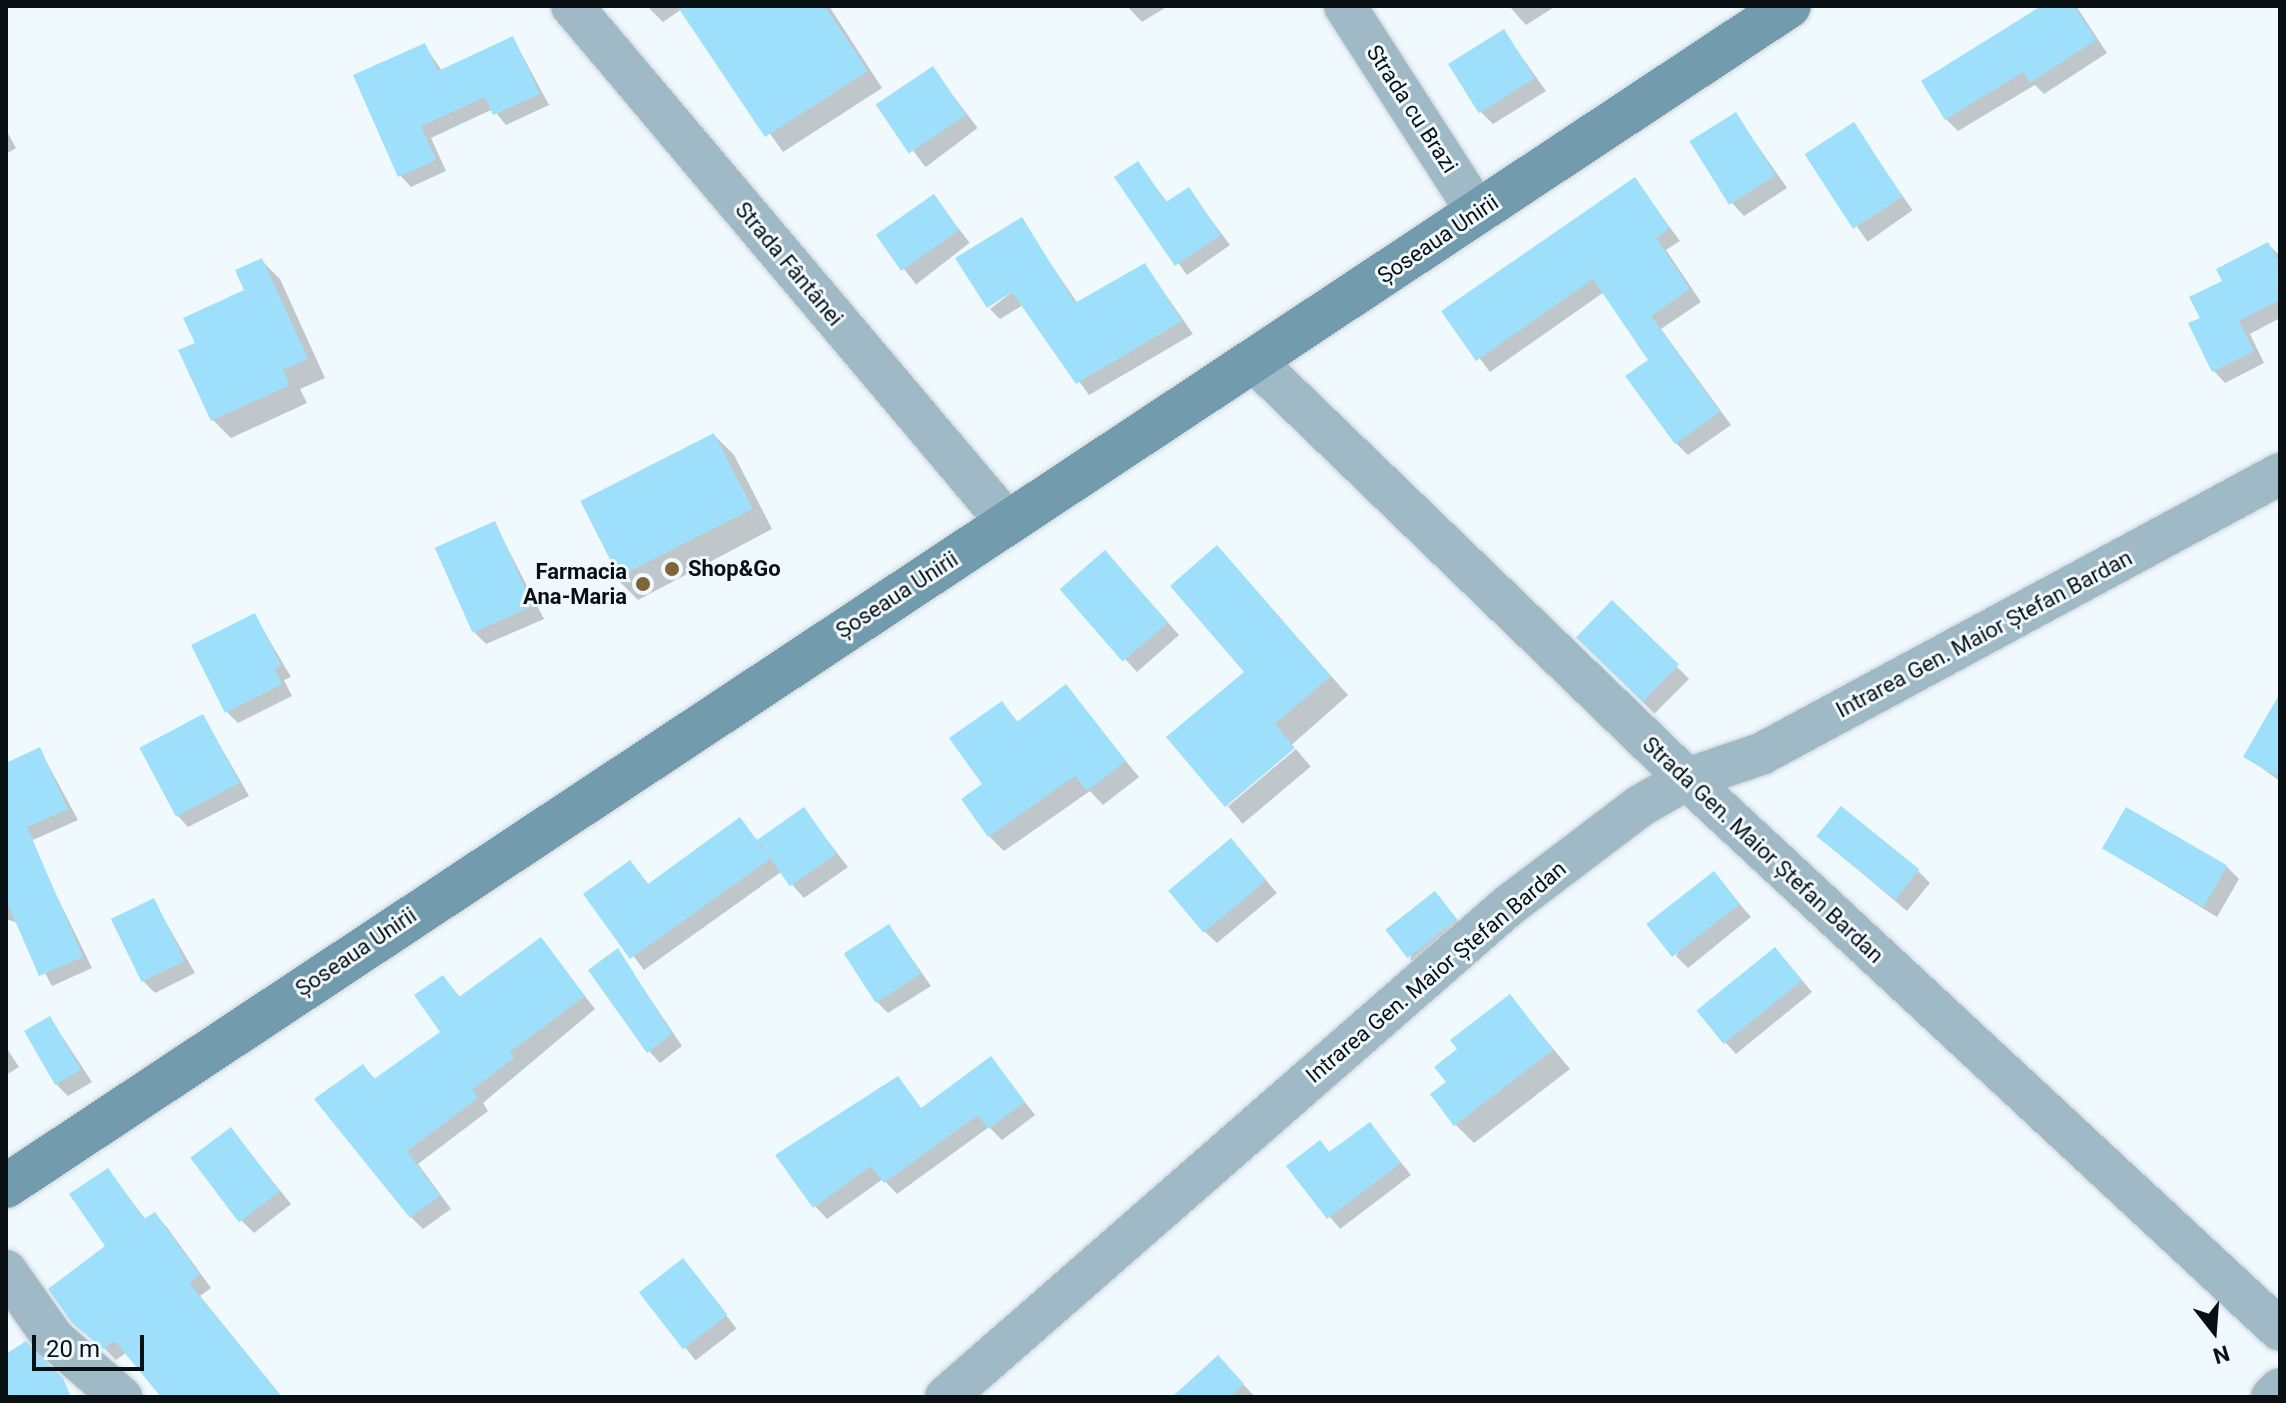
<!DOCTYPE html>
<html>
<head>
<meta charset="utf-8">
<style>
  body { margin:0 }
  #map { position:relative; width:2286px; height:1403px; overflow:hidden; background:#f0f9fd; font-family:Roboto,sans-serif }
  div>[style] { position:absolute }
  .shadow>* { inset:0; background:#0003; transform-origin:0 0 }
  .building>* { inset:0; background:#9ee0fb; transform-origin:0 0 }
  .roads { filter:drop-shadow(0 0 2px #cbd4d8) drop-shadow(0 0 2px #cbd4d8) }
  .street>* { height:42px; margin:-21px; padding:0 21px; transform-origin:21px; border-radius:21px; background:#9fbac6 }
  .secondary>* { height:44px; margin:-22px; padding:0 22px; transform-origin:22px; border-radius:22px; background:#729bad }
  .dots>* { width:22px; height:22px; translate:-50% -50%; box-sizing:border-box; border:4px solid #f0f9fd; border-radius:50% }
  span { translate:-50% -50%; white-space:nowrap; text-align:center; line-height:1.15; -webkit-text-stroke:6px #f0f9fd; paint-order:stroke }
  .street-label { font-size:22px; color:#081013 }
  .poi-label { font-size:22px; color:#081013; font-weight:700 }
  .left { translate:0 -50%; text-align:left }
  .right { translate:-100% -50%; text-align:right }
  .frame { position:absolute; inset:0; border:8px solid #081013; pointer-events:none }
  .north { position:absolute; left:2174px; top:1291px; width:80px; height:80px; -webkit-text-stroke:6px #f0f9fd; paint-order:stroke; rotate:163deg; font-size:22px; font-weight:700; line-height:32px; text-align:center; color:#081013 }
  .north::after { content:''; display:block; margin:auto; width:28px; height:36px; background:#081013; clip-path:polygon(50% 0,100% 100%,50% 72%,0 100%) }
  .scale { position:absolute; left:32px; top:1335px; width:112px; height:36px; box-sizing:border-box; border:4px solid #081013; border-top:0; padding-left:10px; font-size:24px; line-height:28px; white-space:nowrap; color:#081013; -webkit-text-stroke:6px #f0f9fd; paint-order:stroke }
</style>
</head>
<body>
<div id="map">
  <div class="shadow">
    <i style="clip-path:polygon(647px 6px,829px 6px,882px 88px,783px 152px,682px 9px,663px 22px)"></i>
    <i style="clip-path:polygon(1114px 6px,1168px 6px,1142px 22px,1128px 7px)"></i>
    <i style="clip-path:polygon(1509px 6px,1556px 6px,1526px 25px)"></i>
    <i style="clip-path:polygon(2044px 6px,2076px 6px,2107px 53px,2044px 94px,2035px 85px,1958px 131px,1946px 119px)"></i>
    <i style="clip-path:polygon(1504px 32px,1546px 91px,1493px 124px,1481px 112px)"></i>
    <i style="clip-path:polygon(513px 38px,549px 105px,506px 125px,493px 109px,431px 138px,446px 171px,411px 187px,400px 175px,425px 46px,442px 71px)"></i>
    <i style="left:933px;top:69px;width:74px;height:65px;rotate:53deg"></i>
    <i style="clip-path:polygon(1736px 115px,1787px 188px,1744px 216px,1732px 203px)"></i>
    <i style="left:1853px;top:125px;width:104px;height:55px;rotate:55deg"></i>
    <i style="clip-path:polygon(6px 130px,16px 148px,6px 154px)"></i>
    <i style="clip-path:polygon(1138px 164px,1168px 203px,1188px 189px,1230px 245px,1187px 275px,1117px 177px)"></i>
    <i style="clip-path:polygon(1635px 180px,1680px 241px,1666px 250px,1701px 302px,1661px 329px,1731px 425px,1688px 455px,1676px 443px,1650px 360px,1604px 292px,1490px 372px,1444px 311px)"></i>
    <i style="left:934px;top:197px;width:58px;height:68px;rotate:52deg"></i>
    <i style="clip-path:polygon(1021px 220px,1078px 304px,1145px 265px,1193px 334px,1089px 395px,1023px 305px,1000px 319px,990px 309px,1020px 286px,988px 307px,958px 258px)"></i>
    <i style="clip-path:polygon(2268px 244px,2280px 256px,2280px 318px,2250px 334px,2264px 363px,2225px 383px,2213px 370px,2202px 319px,2225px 282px)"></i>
    <i style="clip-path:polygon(261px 260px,280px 279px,325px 378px,300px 389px,307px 403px,231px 438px,212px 419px,197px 344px,247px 291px)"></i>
    <i style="clip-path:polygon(714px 435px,734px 455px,772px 529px,638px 600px,619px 581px)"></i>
    <i style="clip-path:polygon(495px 524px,544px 619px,486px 644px,474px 632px)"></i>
    <i style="clip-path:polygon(1217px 548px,1348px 695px,1225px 804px,1247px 672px)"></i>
    <i style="clip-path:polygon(1117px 565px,1179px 635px,1137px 672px,1125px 659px)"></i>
    <i style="left:1612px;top:602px;width:109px;height:49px;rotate:45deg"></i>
    <i style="clip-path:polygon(255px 616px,291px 677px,284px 680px,292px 696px,238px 723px,227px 712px)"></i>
    <i style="clip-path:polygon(1065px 687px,1139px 777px,1103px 805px,1090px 791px,1004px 851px,989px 836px,984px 784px,1002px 704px,1019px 723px)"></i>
    <i style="clip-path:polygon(203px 716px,249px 796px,188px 827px,176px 814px)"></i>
    <i style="clip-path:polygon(2280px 725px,2280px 781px,2246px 757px)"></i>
    <i style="left:1296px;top:749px;width:23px;height:89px;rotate:50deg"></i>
    <i style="clip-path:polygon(40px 750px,78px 820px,33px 840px,6px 794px,6px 765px)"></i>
    <i style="clip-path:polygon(804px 810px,848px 867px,804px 898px,781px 872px,644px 970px,586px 894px,630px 863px,650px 886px,740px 820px,759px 842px)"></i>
    <i style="clip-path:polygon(1819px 837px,1918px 871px,1930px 883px,1907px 911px)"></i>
    <i style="clip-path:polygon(1231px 840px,1277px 893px,1217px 943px,1204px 931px)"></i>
    <i style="clip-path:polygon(2104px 848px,2227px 867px,2239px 879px,2217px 917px)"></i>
    <i style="clip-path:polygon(42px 866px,92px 968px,52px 986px,18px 923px,6px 919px,6px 884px)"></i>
    <i style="clip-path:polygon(1714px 874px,1751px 917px,1688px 968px,1676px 956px)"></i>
    <i style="clip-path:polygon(1435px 893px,1467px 932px,1422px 971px,1410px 959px)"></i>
    <i style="clip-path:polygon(153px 900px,195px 973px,155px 993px,143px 981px)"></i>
    <i style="clip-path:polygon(889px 926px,931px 986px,888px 1013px,876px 1001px)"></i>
    <i style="clip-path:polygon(541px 940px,595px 1009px,483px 1103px,488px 1111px,418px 1164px,451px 1209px,423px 1229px,411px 1217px,363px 1066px,376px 1080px,442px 1032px,443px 977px,461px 998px)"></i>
    <i style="clip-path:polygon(618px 951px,682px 1046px,660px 1063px,649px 1051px)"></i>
    <i style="clip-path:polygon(1786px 961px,1812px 992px,1736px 1054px,1725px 1042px)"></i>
    <i style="clip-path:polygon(1510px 997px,1570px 1069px,1474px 1143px,1456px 1125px,1448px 1082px,1459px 1050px)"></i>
    <i style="clip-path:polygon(50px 1018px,92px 1082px,68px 1096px,56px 1084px)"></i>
    <i style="clip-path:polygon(6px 1047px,19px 1067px,6px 1075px)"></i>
    <i style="clip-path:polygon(991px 1059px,1035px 1115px,1002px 1140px,989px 1127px,897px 1194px,883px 1179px,827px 1219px,815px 1206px,897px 1079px,922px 1109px)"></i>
    <i style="clip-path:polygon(1370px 1124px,1411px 1175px,1340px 1229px,1289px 1166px,1320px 1143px,1331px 1154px)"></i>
    <i style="clip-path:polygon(231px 1130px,291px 1204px,254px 1233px,241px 1220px)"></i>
    <i style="clip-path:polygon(108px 1170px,146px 1220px,154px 1214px,166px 1226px,211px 1288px,200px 1296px,282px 1397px,164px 1397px,127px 1352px,116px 1360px,104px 1348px)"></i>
    <i style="left:683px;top:1260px;width:87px;height:52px;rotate:52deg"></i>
    <i style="clip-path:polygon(1230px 1370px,1255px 1397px,1175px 1397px)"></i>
  </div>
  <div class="building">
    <i style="clip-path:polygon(677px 6px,825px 6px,868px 71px,765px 137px)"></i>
    <i style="clip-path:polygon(2041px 6px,2074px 6px,2096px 40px,2030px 83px,2023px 72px,1945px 120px,1921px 81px)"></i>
    <i style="left:1504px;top:29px;width:58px;height:66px;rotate:58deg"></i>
    <i style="clip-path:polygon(513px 36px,540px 94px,493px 115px,485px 97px,421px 126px,436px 160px,398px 177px,353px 75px,425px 43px,438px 71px)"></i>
    <i style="left:933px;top:66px;width:59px;height:69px;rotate:56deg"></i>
    <i style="left:1736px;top:112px;width:75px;height:55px;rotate:58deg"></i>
    <i style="left:1854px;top:122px;width:89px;height:59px;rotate:57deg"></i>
    <i style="clip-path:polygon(1138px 161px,1166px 202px,1189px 187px,1221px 235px,1175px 266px,1114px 177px)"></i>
    <i style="clip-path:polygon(1635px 177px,1670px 228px,1656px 238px,1690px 289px,1651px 316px,1720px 412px,1675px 444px,1625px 376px,1648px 360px,1593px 279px,1476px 361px,1441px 311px)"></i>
    <i style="left:934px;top:194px;width:44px;height:71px;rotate:55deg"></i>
    <i style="clip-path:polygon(1022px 217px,1075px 303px,1145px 263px,1182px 321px,1076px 384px,1012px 292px,987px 308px,955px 258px)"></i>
    <i style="clip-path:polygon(2268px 242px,2280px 264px,2280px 300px,2239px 321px,2254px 351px,2212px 372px,2188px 323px,2200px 318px,2189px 297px,2222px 281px,2216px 269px)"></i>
    <i style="clip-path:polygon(262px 258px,308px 359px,283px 370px,290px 385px,211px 421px,178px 350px,195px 343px,183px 318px,244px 290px,235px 270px)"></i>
    <i style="left:714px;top:433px;width:85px;height:150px;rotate:63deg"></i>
    <i style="left:495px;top:521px;width:93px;height:66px;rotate:66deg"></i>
    <i style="clip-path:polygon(1217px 545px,1331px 676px,1275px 724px,1295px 748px,1225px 807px,1166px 737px,1244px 672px,1170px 586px)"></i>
    <i style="left:1105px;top:550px;width:96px;height:60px;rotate:49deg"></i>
    <i style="left:1612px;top:600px;width:93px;height:52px;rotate:44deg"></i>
    <i style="clip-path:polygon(255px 613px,281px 665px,274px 669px,282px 684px,225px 713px,191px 645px)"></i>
    <i style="clip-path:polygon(1066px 684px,1126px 761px,1087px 791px,1075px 776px,988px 837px,961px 799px,982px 784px,949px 738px,1002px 701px,1017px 722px)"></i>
    <i style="clip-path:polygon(2280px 693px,2280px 778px,2243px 757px)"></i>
    <i style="left:203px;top:714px;width:78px;height:72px;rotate:62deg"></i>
    <i style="clip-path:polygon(40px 747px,68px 809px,27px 827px,83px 957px,39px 976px,6px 900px,6px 763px)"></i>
    <i style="left:1841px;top:806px;width:101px;height:39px;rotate:39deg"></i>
    <i style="left:804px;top:807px;width:57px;height:57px;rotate:55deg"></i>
    <i style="left:2126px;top:807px;width:117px;height:48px;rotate:30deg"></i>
    <i style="clip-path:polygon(740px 817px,770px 859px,630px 959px,583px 894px,630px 860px,648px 884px)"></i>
    <i style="left:1231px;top:838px;width:55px;height:82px;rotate:50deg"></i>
    <i style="left:1714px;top:871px;width:42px;height:86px;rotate:52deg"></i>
    <i style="left:1435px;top:891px;width:36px;height:63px;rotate:52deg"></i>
    <i style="left:154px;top:898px;width:70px;height:48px;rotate:64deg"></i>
    <i style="left:889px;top:924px;width:59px;height:54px;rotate:57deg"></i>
    <i style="clip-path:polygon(541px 937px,585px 996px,510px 1052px,514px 1058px,472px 1090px,478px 1098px,407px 1151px,440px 1196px,410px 1218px,314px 1099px,363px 1064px,374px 1079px,440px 1032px,414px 995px,443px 975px,459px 997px)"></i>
    <i style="left:1775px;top:947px;width:43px;height:101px;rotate:51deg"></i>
    <i style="clip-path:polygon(618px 948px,672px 1034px,647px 1053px,588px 970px)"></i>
    <i style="clip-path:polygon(1510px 994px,1553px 1050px,1454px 1126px,1430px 1094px,1446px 1082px,1434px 1067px,1457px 1049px,1450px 1040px)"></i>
    <i style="left:50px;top:1016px;width:62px;height:30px;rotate:60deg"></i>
    <i style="clip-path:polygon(991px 1056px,1025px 1102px,988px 1129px,978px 1115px,884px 1183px,871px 1166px,813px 1208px,775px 1155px,898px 1076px,921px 1108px)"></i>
    <i style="clip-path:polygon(1370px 1122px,1401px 1163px,1327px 1219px,1286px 1166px,1320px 1140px,1329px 1152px)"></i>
    <i style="left:231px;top:1127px;width:81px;height:51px;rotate:53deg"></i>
    <i style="clip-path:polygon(108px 1168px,144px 1219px,155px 1212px,200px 1275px,189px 1283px,282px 1397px,161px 1397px,115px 1341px,103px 1349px,72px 1323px,48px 1289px,105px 1246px,69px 1194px)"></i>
    <i style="left:683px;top:1258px;width:72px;height:56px;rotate:52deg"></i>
    <i style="clip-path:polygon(26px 1341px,63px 1378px,71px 1397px,6px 1397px,6px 1354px)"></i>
    <i style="clip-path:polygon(1218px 1355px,1244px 1384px,1230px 1397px,1172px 1397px)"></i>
  </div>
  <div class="roads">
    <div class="street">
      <i style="left:572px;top:6px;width:675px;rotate:49.87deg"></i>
      <i style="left:1345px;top:6px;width:246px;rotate:57.3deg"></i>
      <i style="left:1255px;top:362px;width:600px;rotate:43.99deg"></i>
      <i style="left:1687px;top:779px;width:809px;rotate:42.9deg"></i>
      <i style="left:6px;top:1271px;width:83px;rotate:54.8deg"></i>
      <i style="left:54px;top:1339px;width:89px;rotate:40.9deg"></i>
      <i style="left:946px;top:1397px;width:746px;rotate:-41.14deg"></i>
      <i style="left:1508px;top:906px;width:166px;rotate:-37.1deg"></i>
      <i style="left:1640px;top:806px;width:54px;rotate:-29.9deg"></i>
      <i style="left:1687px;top:779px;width:78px;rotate:-18.7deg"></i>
      <i style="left:1761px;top:754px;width:590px;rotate:-28.35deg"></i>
      <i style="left:2272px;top:1397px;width:11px;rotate:-45deg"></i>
    </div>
    <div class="secondary">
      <i style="left:6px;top:1186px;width:2138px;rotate:-33.5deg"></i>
    </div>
  </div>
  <div class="dots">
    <i style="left:672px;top:569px;background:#7d6535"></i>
    <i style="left:643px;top:584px;background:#7d6535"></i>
  </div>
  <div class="street-label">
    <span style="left:1412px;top:109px;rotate:57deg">Strada cu Brazi</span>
    <span style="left:1438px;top:239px;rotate:-34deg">Șoseaua Unirii</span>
    <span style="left:789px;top:264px;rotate:50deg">Strada Fântânei</span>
    <span style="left:897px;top:595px;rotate:-33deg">Șoseaua Unirii</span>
    <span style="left:1984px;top:634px;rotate:-28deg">Intrarea Gen. Maior Ștefan Bardan</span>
    <span style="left:1763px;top:850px;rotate:43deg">Strada Gen. Maior Ștefan Bardan</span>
    <span style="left:356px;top:952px;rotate:-34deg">Șoseaua Unirii</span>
    <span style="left:1436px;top:972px;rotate:-40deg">Intrarea Gen. Maior Ștefan Bardan</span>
  </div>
  <div class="poi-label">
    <span class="left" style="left:688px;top:569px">Shop&amp;Go</span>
    <span class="right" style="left:627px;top:584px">Farmacia<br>Ana-Maria</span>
  </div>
  <div class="frame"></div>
  <div class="north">N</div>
  <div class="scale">20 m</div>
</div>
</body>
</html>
